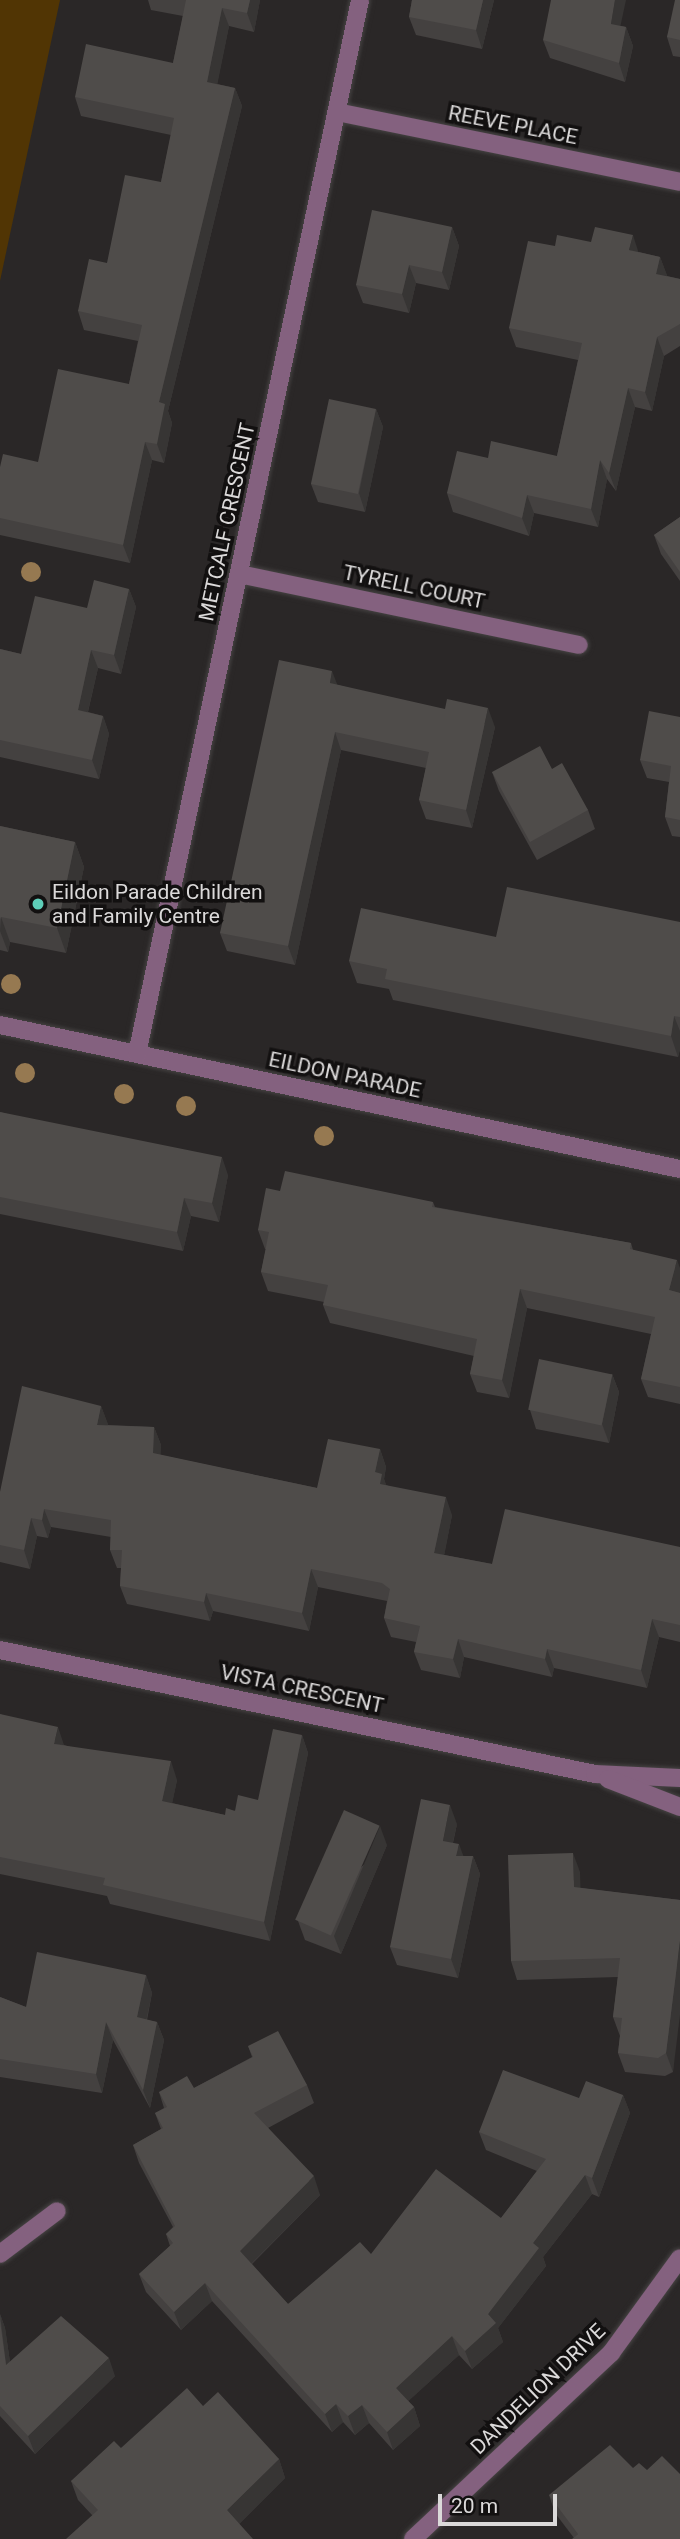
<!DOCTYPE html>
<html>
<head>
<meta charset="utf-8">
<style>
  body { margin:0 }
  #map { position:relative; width:680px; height:2539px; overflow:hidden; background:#2a2727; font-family:Roboto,sans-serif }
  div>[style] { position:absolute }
  .green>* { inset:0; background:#513504 }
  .roads { filter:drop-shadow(0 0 2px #464343) drop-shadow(0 0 2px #464343) }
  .minor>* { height:18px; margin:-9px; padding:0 9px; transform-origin:9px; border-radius:9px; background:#84617f }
  .trees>* { width:20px; height:20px; margin:-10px; border-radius:50%; background:#967951 }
  .wall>* { inset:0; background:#444140 }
  .shaded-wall>* { inset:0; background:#373534 }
  .building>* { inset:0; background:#4f4c4a; transform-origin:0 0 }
  .dots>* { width:19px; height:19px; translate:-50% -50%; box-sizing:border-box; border:4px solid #121010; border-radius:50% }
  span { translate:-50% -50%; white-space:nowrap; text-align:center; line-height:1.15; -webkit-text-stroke:7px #121010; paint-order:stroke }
  .street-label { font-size:21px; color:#dbd9d9 }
  .poi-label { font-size:21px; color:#dbd9d9 }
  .left { translate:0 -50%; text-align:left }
  .scale { position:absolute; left:438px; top:2494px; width:119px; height:32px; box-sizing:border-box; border:4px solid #dbd9d9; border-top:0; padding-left:9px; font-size:21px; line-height:24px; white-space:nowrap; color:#dbd9d9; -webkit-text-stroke:5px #121010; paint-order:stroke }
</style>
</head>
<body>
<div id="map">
  <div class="green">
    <i style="clip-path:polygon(0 0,60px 0,0 281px)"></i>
  </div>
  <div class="roads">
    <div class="minor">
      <i style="left:337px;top:112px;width:350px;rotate:11.5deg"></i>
      <i style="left:239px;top:574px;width:347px;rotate:11.8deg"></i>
      <i style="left:0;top:1025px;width:695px;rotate:11.96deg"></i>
      <i style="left:137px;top:1054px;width:1077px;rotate:-78.05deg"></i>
      <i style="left:0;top:1650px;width:608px;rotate:11.77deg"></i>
      <i style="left:595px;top:1774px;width:85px;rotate:2.7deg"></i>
      <i style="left:608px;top:1779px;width:77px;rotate:21.3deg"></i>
      <i style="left:0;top:2254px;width:71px;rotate:-37deg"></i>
      <i style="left:413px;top:2539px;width:272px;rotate:-43.2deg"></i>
      <i style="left:611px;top:2353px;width:117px;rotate:-54deg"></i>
    </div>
  </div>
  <div class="trees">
    <i style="left:31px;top:572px"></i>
    <i style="left:11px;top:984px"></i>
    <i style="left:25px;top:1073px"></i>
    <i style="left:124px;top:1094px"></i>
    <i style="left:186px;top:1106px"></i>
    <i style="left:324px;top:1136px"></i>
  </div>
  <div class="wall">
    <i style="clip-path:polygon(148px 0,260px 0,254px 32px,229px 26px,217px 84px,235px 88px,242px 106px,168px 411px,172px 423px,164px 463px,152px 460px,130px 563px,0 535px,0 467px,38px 462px,129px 384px,138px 341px,84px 330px,78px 311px,107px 263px,161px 182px,171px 135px,81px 116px,75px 97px,173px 63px,183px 16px,151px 10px)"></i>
    <i style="clip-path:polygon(412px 0,494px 0,482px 49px,416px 35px,409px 17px)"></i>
    <i style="clip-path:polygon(680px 0,680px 57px,673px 56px,667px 37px)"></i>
    <i style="clip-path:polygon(621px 26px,626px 27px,633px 46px,625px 82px,550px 58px,543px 40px)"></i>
    <i style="clip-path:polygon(452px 227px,459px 246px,449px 290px,416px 283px,409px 313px,363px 303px,356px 285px)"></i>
    <i style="clip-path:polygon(555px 246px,639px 252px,660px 257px,667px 276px,680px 279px,680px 346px,664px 356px,652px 411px,635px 407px,616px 491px,607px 479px,598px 527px,534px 513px,529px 536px,453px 512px,447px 493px,488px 458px,557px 456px,578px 360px,516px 347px,509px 328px)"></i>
    <i style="clip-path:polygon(376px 409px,383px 427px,365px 512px,318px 502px,311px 484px)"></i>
    <i style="clip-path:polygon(680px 517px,680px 581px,661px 554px,654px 535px)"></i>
    <i style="clip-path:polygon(129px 589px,136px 607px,121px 674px,98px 668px,88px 712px,103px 716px,109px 734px,99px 779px,0 757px,0 649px,21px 654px,87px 608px)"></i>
    <i style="clip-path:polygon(338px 685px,495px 727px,472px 828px,426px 819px,419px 800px,426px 768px,341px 750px,295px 965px,227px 951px,220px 933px)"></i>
    <i style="clip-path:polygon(680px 717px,680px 837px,672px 836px,665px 817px,669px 782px,647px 778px,640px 760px)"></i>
    <i style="clip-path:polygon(552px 769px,588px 810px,595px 829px,537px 860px,499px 791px,492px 772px)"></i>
    <i style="clip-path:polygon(0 826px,75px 842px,84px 867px,66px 953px,10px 942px,8px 952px,0 950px)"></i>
    <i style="clip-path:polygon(680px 922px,680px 1049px,678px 1057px,393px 1000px,389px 989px,357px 983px,349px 961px,496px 937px)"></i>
    <i style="clip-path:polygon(0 1112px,228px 1175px,219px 1222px,191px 1216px,183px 1251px,0 1214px)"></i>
    <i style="clip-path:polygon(280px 1191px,433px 1202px,435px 1207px,631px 1243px,633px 1250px,680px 1268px,680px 1404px,648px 1397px,641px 1379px,651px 1334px,527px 1308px,509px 1398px,477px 1392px,470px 1374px,474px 1356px,330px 1323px,323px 1305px,324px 1302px,268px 1291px,261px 1272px,266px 1249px,265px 1249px,258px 1230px)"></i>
    <i style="clip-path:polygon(612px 1374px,619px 1392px,609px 1443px,536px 1429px,530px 1410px)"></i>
    <i style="clip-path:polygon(101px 1406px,108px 1425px,154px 1427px,161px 1445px,160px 1455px,317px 1488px,380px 1449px,386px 1467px,384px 1479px,386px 1485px,452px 1515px,444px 1555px,492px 1564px,680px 1547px,680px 1642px,659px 1637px,647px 1688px,554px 1668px,552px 1677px,464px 1657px,460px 1678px,421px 1670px,414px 1652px,416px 1642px,391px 1637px,384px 1618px,387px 1601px,318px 1587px,309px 1631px,213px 1611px,210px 1621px,127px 1604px,120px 1586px,121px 1568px,117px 1568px,110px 1550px,111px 1537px,51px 1527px,48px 1538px,37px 1536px,30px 1569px,0 1562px,0 1492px)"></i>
    <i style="clip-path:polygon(0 1714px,64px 1745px,177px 1780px,172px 1803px,225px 1815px,258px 1800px,302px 1735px,308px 1753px,270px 1941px,110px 1904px,107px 1896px,0 1874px)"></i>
    <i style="clip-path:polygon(457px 1824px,453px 1843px,463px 1856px,473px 1856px,480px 1874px,458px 1978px,397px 1965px,390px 1947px)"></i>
    <i style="clip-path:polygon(387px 1845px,341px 1954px,305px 1940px,298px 1921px)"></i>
    <i style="clip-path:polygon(580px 1872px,580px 1888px,680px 1900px,673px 2072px,665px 2076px,625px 2072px,618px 2053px,620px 2036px,613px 2017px,618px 1977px,517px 1980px,511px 1961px)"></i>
    <i style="clip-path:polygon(146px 1975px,152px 1993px,147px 2020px,157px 2022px,164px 2040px,150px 2108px,113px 2040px,102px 2093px,0 2077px,0 1997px,26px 2007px)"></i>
    <i style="clip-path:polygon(248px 2046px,307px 2085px,314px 2103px,268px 2128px,320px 2195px,252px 2264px,288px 2304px,371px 2254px,501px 2218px,537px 2171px,486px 2150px,479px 2132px,579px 2098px,623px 2095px,630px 2113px,599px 2197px,592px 2194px,543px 2257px,546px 2266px,498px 2328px,503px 2342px,472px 2369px,459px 2355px,408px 2401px,414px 2407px,420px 2426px,393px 2450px,369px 2423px,355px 2435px,343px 2422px,332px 2432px,212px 2301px,181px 2330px,146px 2292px,139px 2274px,170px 2246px,166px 2234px,173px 2227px,139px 2163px,133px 2145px,161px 2129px,155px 2113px,164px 2108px,159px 2092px,194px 2088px,252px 2057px)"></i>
    <i style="clip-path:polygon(0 2314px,5px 2328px,10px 2362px,115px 2376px,35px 2454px,0 2416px)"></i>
    <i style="clip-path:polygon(203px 2406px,279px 2459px,285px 2478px,239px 2524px,92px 2515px,78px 2500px,71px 2481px,121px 2448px)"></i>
    <i style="clip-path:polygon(633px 2468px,647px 2470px,574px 2538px,555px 2513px,549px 2495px)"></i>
  </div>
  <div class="shaded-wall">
    <i style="clip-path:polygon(250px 0,260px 0,254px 32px,247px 13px)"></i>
    <i style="clip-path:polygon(483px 0,494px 0,482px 49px,476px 30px)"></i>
    <i style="clip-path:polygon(615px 0,626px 0,617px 42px,611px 24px)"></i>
    <i style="clip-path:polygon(222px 8px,229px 26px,214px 101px,207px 82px)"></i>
    <i style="clip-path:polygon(626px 27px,633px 46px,625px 82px,619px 63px)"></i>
    <i style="clip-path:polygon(235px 88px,242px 106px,168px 411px,172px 423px,164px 463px,157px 444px,159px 402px)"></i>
    <i style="clip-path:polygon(452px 227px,459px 246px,449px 290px,442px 272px)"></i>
    <i style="clip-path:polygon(633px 235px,639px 254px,629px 250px)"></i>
    <i style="clip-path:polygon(660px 257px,667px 275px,663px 293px,656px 274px)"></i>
    <i style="clip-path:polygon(409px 265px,416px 283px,409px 313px,402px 294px)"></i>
    <i style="clip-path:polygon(657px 337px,664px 356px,652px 411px,645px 392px)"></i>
    <i style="clip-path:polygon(628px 388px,635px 407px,616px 491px,609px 473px)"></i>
    <i style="clip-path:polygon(376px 409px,383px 427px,365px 512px,359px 493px)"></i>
    <i style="clip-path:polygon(145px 442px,152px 460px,130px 563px,123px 545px)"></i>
    <i style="clip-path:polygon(600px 460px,607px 479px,598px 527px,591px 509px)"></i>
    <i style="clip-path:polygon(527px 495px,534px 513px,529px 536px,522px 518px)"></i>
    <i style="clip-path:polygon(129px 589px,136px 607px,121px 674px,114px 655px)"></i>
    <i style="clip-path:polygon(91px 650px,98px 668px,84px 728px,78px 710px)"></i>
    <i style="clip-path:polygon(332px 671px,339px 689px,330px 683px)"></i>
    <i style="clip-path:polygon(488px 708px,495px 727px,472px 828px,466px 810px)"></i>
    <i style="clip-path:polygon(103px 716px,109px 734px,99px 779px,92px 760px)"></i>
    <i style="clip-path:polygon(335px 732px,341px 750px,295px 965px,288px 946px)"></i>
    <i style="clip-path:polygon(75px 842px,84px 867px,66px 953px,57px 928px)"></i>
    <i style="clip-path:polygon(1px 917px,10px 942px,8px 952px,0 931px)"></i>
    <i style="clip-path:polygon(674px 1016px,680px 1031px,680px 1049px,678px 1057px,671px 1036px)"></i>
    <i style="clip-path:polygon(222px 1157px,228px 1175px,219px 1222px,212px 1203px)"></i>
    <i style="clip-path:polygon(184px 1198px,191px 1216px,183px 1251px,177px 1232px)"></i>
    <i style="clip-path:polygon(677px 1260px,680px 1268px,680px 1293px,669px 1290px)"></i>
    <i style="clip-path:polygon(520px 1289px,527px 1308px,509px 1398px,502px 1380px)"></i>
    <i style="clip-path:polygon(612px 1374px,619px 1392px,609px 1443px,602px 1424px)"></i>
    <i style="clip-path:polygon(101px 1406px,108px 1424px,104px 1443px,97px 1425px)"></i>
    <i style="clip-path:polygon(154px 1427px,161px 1445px,160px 1472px,153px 1453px)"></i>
    <i style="clip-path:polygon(380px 1449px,386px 1467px,384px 1479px,389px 1493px,387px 1502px,375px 1472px)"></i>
    <i style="clip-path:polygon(446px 1497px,452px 1515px,441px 1572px,434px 1553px)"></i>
    <i style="clip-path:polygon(44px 1509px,51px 1527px,48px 1538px,42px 1520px)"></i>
    <i style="clip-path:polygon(31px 1518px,37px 1536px,30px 1569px,24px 1550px)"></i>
    <i style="clip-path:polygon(311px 1569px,318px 1587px,309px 1631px,302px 1613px)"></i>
    <i style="clip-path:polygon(206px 1593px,213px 1611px,210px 1621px,204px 1602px)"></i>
    <i style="clip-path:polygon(652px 1619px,659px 1637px,647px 1688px,641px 1670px)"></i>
    <i style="clip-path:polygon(458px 1639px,464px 1657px,460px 1678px,453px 1659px)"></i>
    <i style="clip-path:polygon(547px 1649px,554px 1668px,552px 1677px,545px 1659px)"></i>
    <i style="clip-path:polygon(58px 1727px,64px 1745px,54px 1744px)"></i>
    <i style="clip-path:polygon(302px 1735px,308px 1753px,270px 1941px,264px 1922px)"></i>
    <i style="clip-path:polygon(171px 1761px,177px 1780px,169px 1819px,162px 1801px)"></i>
    <i style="clip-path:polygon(450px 1805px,457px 1824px,449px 1859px,443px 1841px)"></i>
    <i style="clip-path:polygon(380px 1826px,387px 1845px,341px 1954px,334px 1936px)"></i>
    <i style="clip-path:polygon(459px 1844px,466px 1863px,456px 1856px)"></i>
    <i style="clip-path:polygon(573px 1853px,580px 1872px,581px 1906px,574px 1887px)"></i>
    <i style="clip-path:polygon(473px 1856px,480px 1874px,458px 1978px,451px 1959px)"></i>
    <i style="clip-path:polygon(680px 1941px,680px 2015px,673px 2072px,666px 2053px)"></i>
    <i style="clip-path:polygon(146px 1975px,152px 1993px,143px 2036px,137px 2017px)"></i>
    <i style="clip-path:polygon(106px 2022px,113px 2040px,102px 2093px,96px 2074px)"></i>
    <i style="clip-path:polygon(157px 2022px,164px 2040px,150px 2108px,143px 2090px)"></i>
    <i style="clip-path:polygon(623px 2095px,630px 2113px,599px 2197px,592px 2178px)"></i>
    <i style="clip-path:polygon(585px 2175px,592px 2194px,543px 2257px,546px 2266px,498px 2328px,503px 2342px,472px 2369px,465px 2351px,533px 2243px)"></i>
    <i style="clip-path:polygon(314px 2176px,320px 2195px,246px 2269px,240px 2251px)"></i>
    <i style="clip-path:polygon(205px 2283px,212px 2301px,181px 2330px,174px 2312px)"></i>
    <i style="clip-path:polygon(0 2314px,5px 2328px,13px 2383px,6px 2365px)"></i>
    <i style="clip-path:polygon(452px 2336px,459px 2355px,403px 2406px,396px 2388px)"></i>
    <i style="clip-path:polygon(109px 2358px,115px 2376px,35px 2454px,28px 2436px)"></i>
    <i style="clip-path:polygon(336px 2404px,343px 2422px,332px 2432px,325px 2414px)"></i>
    <i style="clip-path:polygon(362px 2405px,369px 2423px,355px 2435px,348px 2416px)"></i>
    <i style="clip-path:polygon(414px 2407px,420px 2426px,393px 2450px,387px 2432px)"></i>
    <i style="clip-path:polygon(279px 2459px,285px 2478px,234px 2529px,227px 2510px)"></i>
  </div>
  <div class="building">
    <i style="clip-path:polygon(186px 0,250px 0,247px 13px,222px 8px,207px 82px,235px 88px,159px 402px,165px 404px,157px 444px,145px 442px,123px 545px,0 518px,0 467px,3px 454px,38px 462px,58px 369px,129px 384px,142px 325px,78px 311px,89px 259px,107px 263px,125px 175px,161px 182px,174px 118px,75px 97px,86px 44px,173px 63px)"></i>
    <i style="clip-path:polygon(412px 0,483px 0,476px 30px,409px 17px)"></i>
    <i style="clip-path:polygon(551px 0,615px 0,611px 24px,626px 27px,619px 63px,543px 40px)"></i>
    <i style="clip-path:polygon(675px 0,680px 0,680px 40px,667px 37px)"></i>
    <i style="clip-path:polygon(372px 210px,452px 227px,442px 272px,409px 265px,402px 294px,356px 285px)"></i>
    <i style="clip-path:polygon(595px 227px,633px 235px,629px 250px,660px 257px,656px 274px,680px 279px,680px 324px,657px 337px,645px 392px,628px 388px,609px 473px,600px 460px,591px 509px,527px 495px,522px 518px,447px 493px,457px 451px,488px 458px,491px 441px,557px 456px,582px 343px,509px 328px,528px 241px,555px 246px,557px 235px,591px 242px)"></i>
    <i style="left:329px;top:399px;width:48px;height:87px;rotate:12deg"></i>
    <i style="clip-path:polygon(680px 517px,680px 572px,654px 535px)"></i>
    <i style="clip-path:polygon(94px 580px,129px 589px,114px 655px,91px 650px,78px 710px,103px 716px,92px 760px,0 740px,0 649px,21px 654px,35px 596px,87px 608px)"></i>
    <i style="clip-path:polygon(279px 660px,332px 671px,330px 683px,445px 709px,447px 699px,488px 708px,466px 810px,419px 800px,429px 752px,335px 732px,288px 946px,220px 933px)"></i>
    <i style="clip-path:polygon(649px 711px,680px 717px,680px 820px,665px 817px,671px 766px,640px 760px)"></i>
    <i style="clip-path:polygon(540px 746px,552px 769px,562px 763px,588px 810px,530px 842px,492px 772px)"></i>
    <i style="clip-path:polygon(0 826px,75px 842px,57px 928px,1px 917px,0 919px)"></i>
    <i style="clip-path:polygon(507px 887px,680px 922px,680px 1017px,674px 1016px,671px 1036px,385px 979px,387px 969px,349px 961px,361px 908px,496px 937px)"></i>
    <i style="clip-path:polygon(0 1112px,222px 1157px,212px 1203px,184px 1198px,177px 1232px,0 1197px)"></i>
    <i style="clip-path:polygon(285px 1171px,433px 1202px,432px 1207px,631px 1243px,630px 1249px,677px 1260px,669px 1290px,680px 1293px,680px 1387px,641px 1379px,655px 1317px,520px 1289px,502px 1380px,470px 1374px,477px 1339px,323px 1305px,328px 1285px,261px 1272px,269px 1232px,258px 1230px,266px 1188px,280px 1191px)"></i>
    <i style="left:539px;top:1359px;width:75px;height:52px;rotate:12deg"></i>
    <i style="clip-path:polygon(22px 1386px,101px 1406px,97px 1425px,154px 1427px,153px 1453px,317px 1488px,328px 1439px,380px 1449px,375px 1472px,382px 1474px,380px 1484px,446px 1497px,434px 1553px,492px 1564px,505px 1509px,680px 1547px,680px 1625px,652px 1619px,641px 1670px,547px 1649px,545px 1659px,458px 1639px,453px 1659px,414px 1652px,420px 1626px,384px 1618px,390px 1589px,382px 1583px,311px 1569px,302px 1613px,206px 1593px,204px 1602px,120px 1586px,122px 1550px,110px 1550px,111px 1520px,44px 1509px,42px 1520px,31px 1518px,24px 1550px,0 1545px,0 1492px)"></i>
    <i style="clip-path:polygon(0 1714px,58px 1727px,54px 1744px,171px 1761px,162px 1801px,225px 1815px,226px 1808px,235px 1811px,238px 1795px,258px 1800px,273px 1729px,302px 1735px,264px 1922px,103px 1885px,105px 1878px,0 1857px)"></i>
    <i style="clip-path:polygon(421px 1799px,450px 1805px,443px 1841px,459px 1844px,456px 1856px,473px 1856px,451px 1959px,390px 1947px)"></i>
    <i style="left:344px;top:1810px;width:39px;height:120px;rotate:24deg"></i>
    <i style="clip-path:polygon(573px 1853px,574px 1887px,680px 1900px,680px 1941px,666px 2053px,658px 2058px,618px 2053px,622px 2018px,613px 2017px,620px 1958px,511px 1961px,508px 1855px)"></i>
    <i style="clip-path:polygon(37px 1952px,146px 1975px,137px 2017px,157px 2022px,143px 2090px,106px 2022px,96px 2074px,0 2059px,0 1997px,26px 2007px)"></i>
    <i style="clip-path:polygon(278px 2031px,307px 2085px,254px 2113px,314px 2176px,240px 2251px,288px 2304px,360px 2242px,371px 2254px,436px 2169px,501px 2218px,546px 2159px,479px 2132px,503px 2070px,579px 2098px,586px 2081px,623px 2095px,592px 2178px,585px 2175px,533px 2243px,539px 2248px,488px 2314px,496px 2323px,465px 2351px,452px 2336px,396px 2388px,414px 2407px,387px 2432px,362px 2405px,348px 2416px,336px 2404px,325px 2414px,205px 2283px,174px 2312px,139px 2274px,173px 2243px,166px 2234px,175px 2226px,133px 2145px,163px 2128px,155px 2113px,167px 2107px,159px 2092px,187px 2076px,194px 2088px,253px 2057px,248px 2046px)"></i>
    <i style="clip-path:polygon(61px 2316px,109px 2358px,28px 2436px,0 2406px,0 2321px,6px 2365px)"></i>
    <i style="clip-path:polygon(187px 2388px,203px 2406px,218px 2392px,279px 2459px,227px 2510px,253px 2539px,66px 2539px,98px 2510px,71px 2481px,114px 2441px,121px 2448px)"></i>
    <i style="clip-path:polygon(610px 2445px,633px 2468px,639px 2463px,647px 2470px,662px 2456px,680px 2474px,680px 2539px,572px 2539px,578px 2534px,549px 2495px)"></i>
  </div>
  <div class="dots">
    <i style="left:38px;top:904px;background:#5eceb8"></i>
  </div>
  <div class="street-label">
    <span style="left:513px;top:125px;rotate:11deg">REEVE PLACE</span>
    <span style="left:227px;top:522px;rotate:-78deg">METCALF CRESCENT</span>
    <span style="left:414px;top:587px;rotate:12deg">TYRELL COURT</span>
    <span style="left:345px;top:1075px;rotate:12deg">EILDON PARADE</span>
    <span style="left:302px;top:1689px;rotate:12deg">VISTA CRESCENT</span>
    <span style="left:538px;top:2389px;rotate:-44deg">DANDELION DRIVE</span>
  </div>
  <div class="poi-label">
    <span class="left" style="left:52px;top:904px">Eildon Parade Children<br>and Family Centre</span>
  </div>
  <div class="scale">20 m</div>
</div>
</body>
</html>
